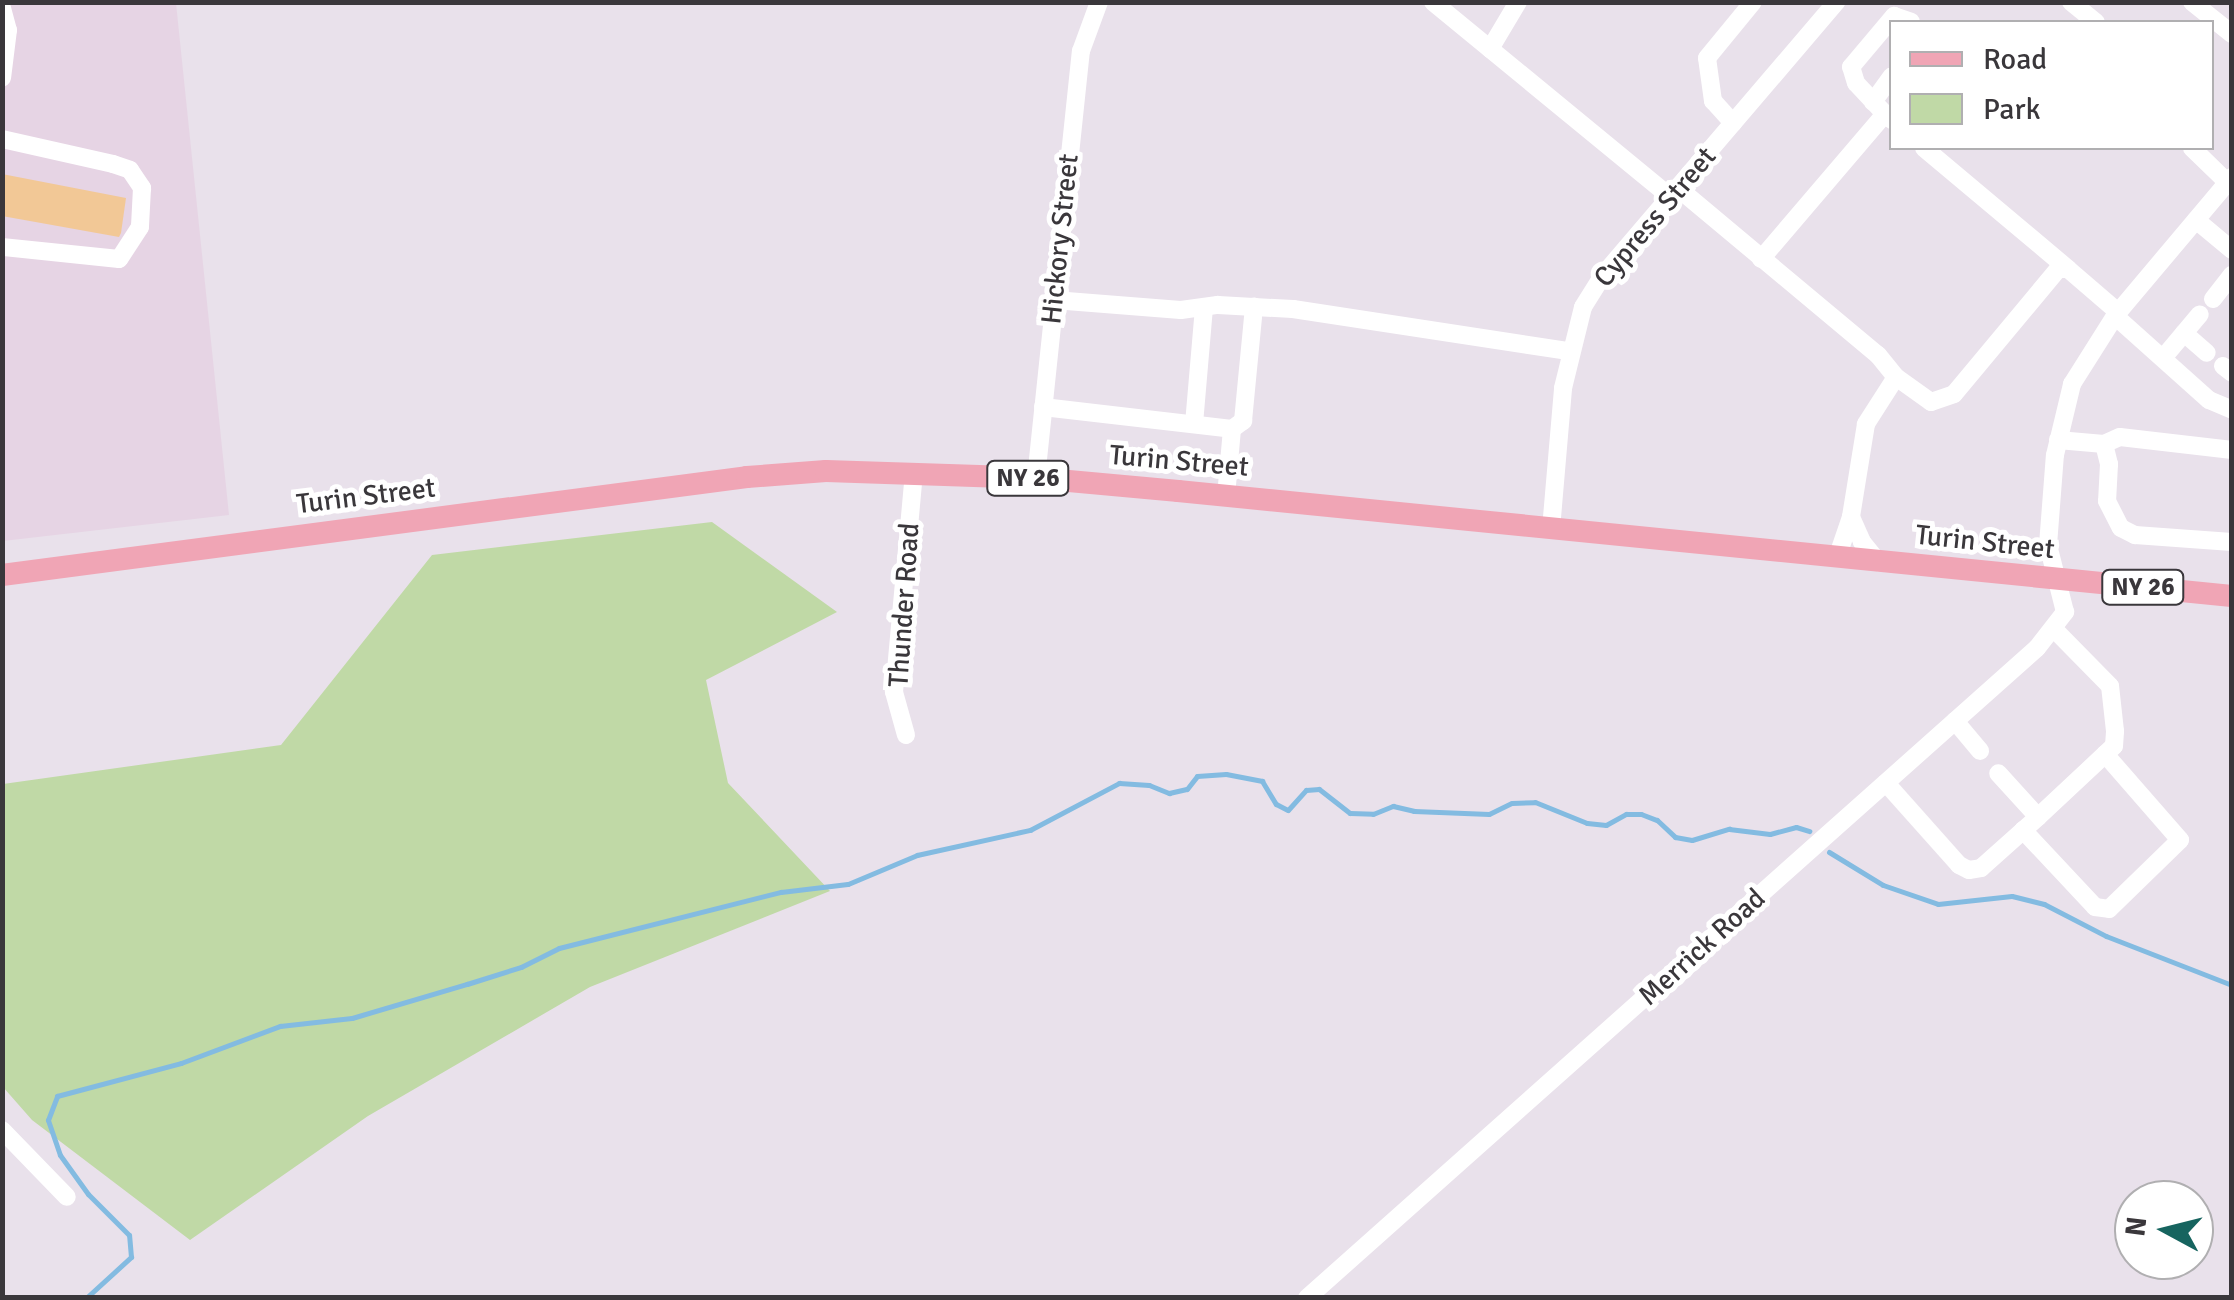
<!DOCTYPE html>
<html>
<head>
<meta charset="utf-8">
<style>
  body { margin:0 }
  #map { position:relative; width:2234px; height:1300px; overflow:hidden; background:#e9e1eb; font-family:Signika,sans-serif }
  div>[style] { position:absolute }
  .commercial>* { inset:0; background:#e6d4e4 }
  .green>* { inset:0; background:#c0d9a6 }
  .stream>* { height:5px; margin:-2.5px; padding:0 2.5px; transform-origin:2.5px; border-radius:2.5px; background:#83bbe1 }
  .building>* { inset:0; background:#f2c896 }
  .minor>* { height:18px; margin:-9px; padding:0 9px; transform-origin:9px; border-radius:9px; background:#fff }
  .major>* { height:22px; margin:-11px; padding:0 11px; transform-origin:11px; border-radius:11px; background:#f0a5b5 }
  span { translate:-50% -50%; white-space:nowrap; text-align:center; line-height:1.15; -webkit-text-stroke:10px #fff; paint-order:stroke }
  .shield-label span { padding:2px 8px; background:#fff; border:2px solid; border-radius:8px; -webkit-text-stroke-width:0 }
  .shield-label { font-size:25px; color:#3a373b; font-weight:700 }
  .street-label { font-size:28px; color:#3a373b }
  .frame { position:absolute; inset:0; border:5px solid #3a373b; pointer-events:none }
  .legend { position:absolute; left:1889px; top:20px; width:325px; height:130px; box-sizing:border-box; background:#fff; border:2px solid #b0afb1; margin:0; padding:12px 18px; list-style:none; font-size:30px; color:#3a373b }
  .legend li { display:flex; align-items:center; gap:20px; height:50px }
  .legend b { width:50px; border:2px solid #b0afb1 }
  .north { position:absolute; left:2114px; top:1180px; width:100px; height:100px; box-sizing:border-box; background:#fff; border:2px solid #b0afb1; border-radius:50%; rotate:277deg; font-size:28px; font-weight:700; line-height:40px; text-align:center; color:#3a373b }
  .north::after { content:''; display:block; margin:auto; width:35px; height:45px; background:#16645f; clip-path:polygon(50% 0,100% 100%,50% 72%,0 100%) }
</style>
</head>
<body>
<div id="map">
  <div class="commercial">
    <i style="clip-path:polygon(2px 3px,176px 3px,229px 515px,3px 541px)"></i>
  </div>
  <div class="green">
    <i style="clip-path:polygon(712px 522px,837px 612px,706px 680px,728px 783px,830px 891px,590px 987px,368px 1116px,190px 1240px,32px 1120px,3px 1087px,3px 784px,281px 745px,432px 555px)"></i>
  </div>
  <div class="stream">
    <i style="left:1829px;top:852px;width:63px;rotate:31.4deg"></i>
    <i style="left:1883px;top:885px;width:58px;rotate:19.1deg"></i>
    <i style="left:1938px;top:904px;width:74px;rotate:-6.2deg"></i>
    <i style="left:2012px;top:896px;width:33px;rotate:14deg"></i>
    <i style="left:2044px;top:904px;width:70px;rotate:27.3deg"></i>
    <i style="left:2106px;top:936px;width:135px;rotate:21.3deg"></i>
    <i style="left:86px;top:1298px;width:61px;rotate:-42.3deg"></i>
    <i style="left:131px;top:1257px;width:22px;rotate:-95deg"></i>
    <i style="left:129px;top:1235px;width:58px;rotate:-135deg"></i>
    <i style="left:88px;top:1194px;width:48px;rotate:-125.7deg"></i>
    <i style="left:60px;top:1155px;width:37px;rotate:-109deg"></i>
    <i style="left:48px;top:1120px;width:26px;rotate:-69deg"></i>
    <i style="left:57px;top:1096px;width:128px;rotate:-14.9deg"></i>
    <i style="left:181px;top:1063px;width:106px;rotate:-20.5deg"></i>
    <i style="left:280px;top:1026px;width:72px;rotate:-6.3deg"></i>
    <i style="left:352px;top:1018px;width:120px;rotate:-16.5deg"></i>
    <i style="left:467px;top:984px;width:57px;rotate:-17.5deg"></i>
    <i style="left:521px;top:967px;width:42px;rotate:-26.6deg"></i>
    <i style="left:559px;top:948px;width:229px;rotate:-14.2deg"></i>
    <i style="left:781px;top:892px;width:67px;rotate:-6.8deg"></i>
    <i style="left:848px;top:884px;width:75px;rotate:-22.8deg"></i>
    <i style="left:917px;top:855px;width:116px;rotate:-12.5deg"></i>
    <i style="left:1030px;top:830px;width:101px;rotate:-27.8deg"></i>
    <i style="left:1119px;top:783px;width:30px;rotate:4deg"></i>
    <i style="left:1149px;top:785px;width:22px;rotate:22deg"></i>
    <i style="left:1169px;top:793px;width:18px;rotate:-13deg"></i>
    <i style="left:1187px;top:789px;width:16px;rotate:-52deg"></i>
    <i style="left:1197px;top:776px;width:29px;rotate:-4deg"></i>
    <i style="left:1226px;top:774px;width:37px;rotate:11deg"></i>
    <i style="left:1262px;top:781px;width:27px;rotate:59deg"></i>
    <i style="left:1276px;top:804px;width:13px;rotate:27deg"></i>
    <i style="left:1288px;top:810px;width:27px;rotate:-48deg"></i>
    <i style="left:1306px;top:790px;width:13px;rotate:-4deg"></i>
    <i style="left:1319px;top:789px;width:39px;rotate:38deg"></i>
    <i style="left:1350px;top:813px;width:23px;rotate:2deg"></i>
    <i style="left:1373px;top:814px;width:22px;rotate:-22deg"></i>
    <i style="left:1393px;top:806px;width:22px;rotate:13deg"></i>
    <i style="left:1414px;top:811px;width:75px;rotate:2.3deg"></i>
    <i style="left:1489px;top:814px;width:25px;rotate:-26deg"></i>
    <i style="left:1512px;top:803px;width:23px;rotate:-2deg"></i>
    <i style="left:1535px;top:802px;width:56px;rotate:22deg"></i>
    <i style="left:1587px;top:823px;width:19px;rotate:6deg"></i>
    <i style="left:1606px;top:825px;width:23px;rotate:-29deg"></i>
    <i style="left:1626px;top:814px;width:15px"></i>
    <i style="left:1641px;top:814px;width:17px;rotate:21deg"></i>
    <i style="left:1657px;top:820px;width:25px;rotate:43deg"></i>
    <i style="left:1675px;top:837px;width:17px;rotate:10deg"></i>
    <i style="left:1692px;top:840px;width:39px;rotate:-17deg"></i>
    <i style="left:1729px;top:829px;width:41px;rotate:7deg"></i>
    <i style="left:1770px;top:834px;width:27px;rotate:-15deg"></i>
    <i style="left:1796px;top:827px;width:14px;rotate:17deg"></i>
  </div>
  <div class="building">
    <i style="clip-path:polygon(2px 174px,126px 198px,121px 233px,119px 237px,2px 216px)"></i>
  </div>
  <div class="minor">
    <i style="left:1433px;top:2px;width:307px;rotate:39.4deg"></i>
    <i style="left:2071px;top:2px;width:32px;rotate:39deg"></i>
    <i style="left:2192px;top:2px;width:51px;rotate:38.7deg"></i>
    <i style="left:2px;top:8px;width:23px;rotate:75deg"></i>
    <i style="left:8px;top:30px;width:48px;rotate:97.1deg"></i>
    <i style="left:1490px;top:49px;width:55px;rotate:-59.2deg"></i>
    <i style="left:1873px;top:102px;width:32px;rotate:-54deg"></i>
    <i style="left:1885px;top:114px;width:42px;rotate:-133.1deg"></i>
    <i style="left:1856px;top:83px;width:17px;rotate:-107deg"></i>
    <i style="left:1851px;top:67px;width:67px;rotate:-49.9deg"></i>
    <i style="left:1894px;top:16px;width:18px;rotate:19deg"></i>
    <i style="left:1733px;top:123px;width:30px;rotate:-132deg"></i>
    <i style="left:1713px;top:101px;width:43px;rotate:-97.9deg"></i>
    <i style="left:1707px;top:58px;width:72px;rotate:-50.6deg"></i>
    <i style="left:2px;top:139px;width:114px;rotate:12.7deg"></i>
    <i style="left:113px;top:164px;width:18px;rotate:19deg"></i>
    <i style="left:130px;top:170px;width:22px;rotate:56deg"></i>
    <i style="left:142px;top:188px;width:39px;rotate:93deg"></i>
    <i style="left:140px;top:227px;width:38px;rotate:123deg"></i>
    <i style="left:119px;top:259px;width:118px;rotate:-174.1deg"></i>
    <i style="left:1924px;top:148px;width:188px;rotate:40deg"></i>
    <i style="left:2192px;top:148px;width:49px;rotate:44.2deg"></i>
    <i style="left:1678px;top:188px;width:261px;rotate:39.9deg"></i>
    <i style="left:1878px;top:355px;width:28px;rotate:51deg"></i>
    <i style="left:1896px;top:377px;width:56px;rotate:122.6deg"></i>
    <i style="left:1866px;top:424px;width:94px;rotate:99.2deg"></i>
    <i style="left:1851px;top:517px;width:43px;rotate:108.9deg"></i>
    <i style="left:2196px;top:220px;width:47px;rotate:39.8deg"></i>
    <i style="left:1761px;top:259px;width:191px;rotate:-49.5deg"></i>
    <i style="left:1885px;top:114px;width:9px;rotate:41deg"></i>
    <i style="left:2213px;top:299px;width:31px;rotate:-52deg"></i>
    <i style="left:1054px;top:300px;width:127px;rotate:4.5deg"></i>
    <i style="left:1181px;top:310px;width:37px;rotate:-8deg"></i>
    <i style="left:1218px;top:305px;width:75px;rotate:3.1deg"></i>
    <i style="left:1293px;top:309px;width:279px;rotate:8.7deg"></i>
    <i style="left:2115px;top:316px;width:126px;rotate:41.8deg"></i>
    <i style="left:2209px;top:400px;width:25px;rotate:23deg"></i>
    <i style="left:2184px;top:333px;width:30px;rotate:41deg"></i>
    <i style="left:2163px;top:358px;width:57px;rotate:-49.9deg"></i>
    <i style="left:2223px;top:366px;width:11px;rotate:38deg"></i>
    <i style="left:1896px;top:377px;width:43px;rotate:35.5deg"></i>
    <i style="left:1931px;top:402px;width:24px;rotate:-19deg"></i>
    <i style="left:1954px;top:394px;width:163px;rotate:-50.2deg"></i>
    <i style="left:2058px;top:269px;width:10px"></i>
    <i style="left:2068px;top:269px;width:66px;rotate:40.7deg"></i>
    <i style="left:1043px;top:407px;width:190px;rotate:6.6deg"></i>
    <i style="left:1232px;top:429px;width:67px;rotate:95.1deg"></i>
    <i style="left:1194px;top:424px;width:117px;rotate:-85.1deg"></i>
    <i style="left:1232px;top:429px;width:14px;rotate:-36deg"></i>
    <i style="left:1243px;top:421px;width:115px;rotate:-84.5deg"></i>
    <i style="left:2058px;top:440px;width:46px;rotate:5deg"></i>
    <i style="left:2104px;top:444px;width:17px;rotate:-24deg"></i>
    <i style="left:2120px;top:437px;width:113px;rotate:6.6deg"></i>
    <i style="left:2104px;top:444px;width:21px;rotate:76deg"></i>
    <i style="left:2109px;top:464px;width:37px;rotate:93deg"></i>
    <i style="left:2107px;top:501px;width:30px;rotate:63deg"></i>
    <i style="left:2121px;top:528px;width:16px;rotate:27deg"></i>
    <i style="left:2135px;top:535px;width:97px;rotate:4.1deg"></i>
    <i style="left:1036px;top:478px;width:429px;rotate:-84deg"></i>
    <i style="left:1081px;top:51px;width:52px;rotate:-69.8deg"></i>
    <i style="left:1851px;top:517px;width:27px;rotate:66deg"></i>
    <i style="left:1862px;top:542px;width:26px;rotate:51deg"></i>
    <i style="left:1551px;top:529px;width:142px;rotate:-85.1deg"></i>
    <i style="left:1563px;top:388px;width:83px;rotate:-76.1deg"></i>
    <i style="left:1583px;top:307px;width:39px;rotate:-58deg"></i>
    <i style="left:1604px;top:274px;width:358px;rotate:-49.5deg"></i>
    <i style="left:1955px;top:721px;width:39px;rotate:50deg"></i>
    <i style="left:906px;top:735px;width:45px;rotate:-105.6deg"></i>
    <i style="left:894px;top:692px;width:220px;rotate:-84.8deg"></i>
    <i style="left:1886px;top:783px;width:110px;rotate:48.3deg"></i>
    <i style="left:1959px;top:865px;width:11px;rotate:27deg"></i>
    <i style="left:1969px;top:870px;width:12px;rotate:-9deg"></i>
    <i style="left:1981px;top:868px;width:76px;rotate:-41.8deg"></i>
    <i style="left:2038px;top:817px;width:59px;rotate:-132.3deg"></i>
    <i style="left:2038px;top:817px;width:104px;rotate:-43.1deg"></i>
    <i style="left:2114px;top:746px;width:15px;rotate:-86deg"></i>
    <i style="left:2115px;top:731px;width:45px;rotate:-96.3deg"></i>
    <i style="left:2110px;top:686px;width:81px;rotate:-134.5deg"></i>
    <i style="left:2023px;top:830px;width:105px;rotate:46.9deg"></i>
    <i style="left:2095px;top:907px;width:14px;rotate:8deg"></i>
    <i style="left:2109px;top:909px;width:99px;rotate:-44.2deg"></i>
    <i style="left:2180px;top:840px;width:114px;rotate:-131.1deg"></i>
    <i style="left:2px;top:1130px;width:93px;rotate:45.9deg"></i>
    <i style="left:1307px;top:1298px;width:977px;rotate:-41.68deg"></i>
    <i style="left:2037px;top:648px;width:46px;rotate:-52.1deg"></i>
    <i style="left:2065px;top:612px;width:69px;rotate:-104.2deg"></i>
    <i style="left:2048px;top:545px;width:90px;rotate:-85.6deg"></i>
    <i style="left:2055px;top:455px;width:73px;rotate:-76.5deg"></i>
    <i style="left:2072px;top:384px;width:80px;rotate:-57.7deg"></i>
    <i style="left:2115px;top:316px;width:182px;rotate:-49.9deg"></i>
  </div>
  <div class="major">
    <i style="left:2px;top:575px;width:751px;rotate:-7.49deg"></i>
    <i style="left:747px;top:477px;width:79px;rotate:-4.3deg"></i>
    <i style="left:826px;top:471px;width:210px;rotate:1.9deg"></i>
    <i style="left:1036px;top:478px;width:143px;rotate:5.2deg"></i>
    <i style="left:1178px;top:491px;width:1059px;rotate:5.69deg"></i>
  </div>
  <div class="shield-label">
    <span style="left:1028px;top:478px">NY 26</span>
    <span style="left:2143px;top:587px">NY 26</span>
  </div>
  <div class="street-label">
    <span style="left:1655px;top:217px;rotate:-50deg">Cypress Street</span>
    <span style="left:1060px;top:239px;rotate:-84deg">Hickory Street</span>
    <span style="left:1179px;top:461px;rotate:5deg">Turin Street</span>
    <span style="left:366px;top:496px;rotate:-7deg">Turin Street</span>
    <span style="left:1985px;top:542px;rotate:6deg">Turin Street</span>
    <span style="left:904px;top:605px;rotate:-86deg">Thunder Road</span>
    <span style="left:1702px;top:947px;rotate:-42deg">Merrick Road</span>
  </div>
  <div class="frame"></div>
  <ul class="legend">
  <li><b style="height:12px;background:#f0a5b5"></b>Road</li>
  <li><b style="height:28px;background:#c0d9a6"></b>Park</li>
  </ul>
  <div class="north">N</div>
</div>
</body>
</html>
